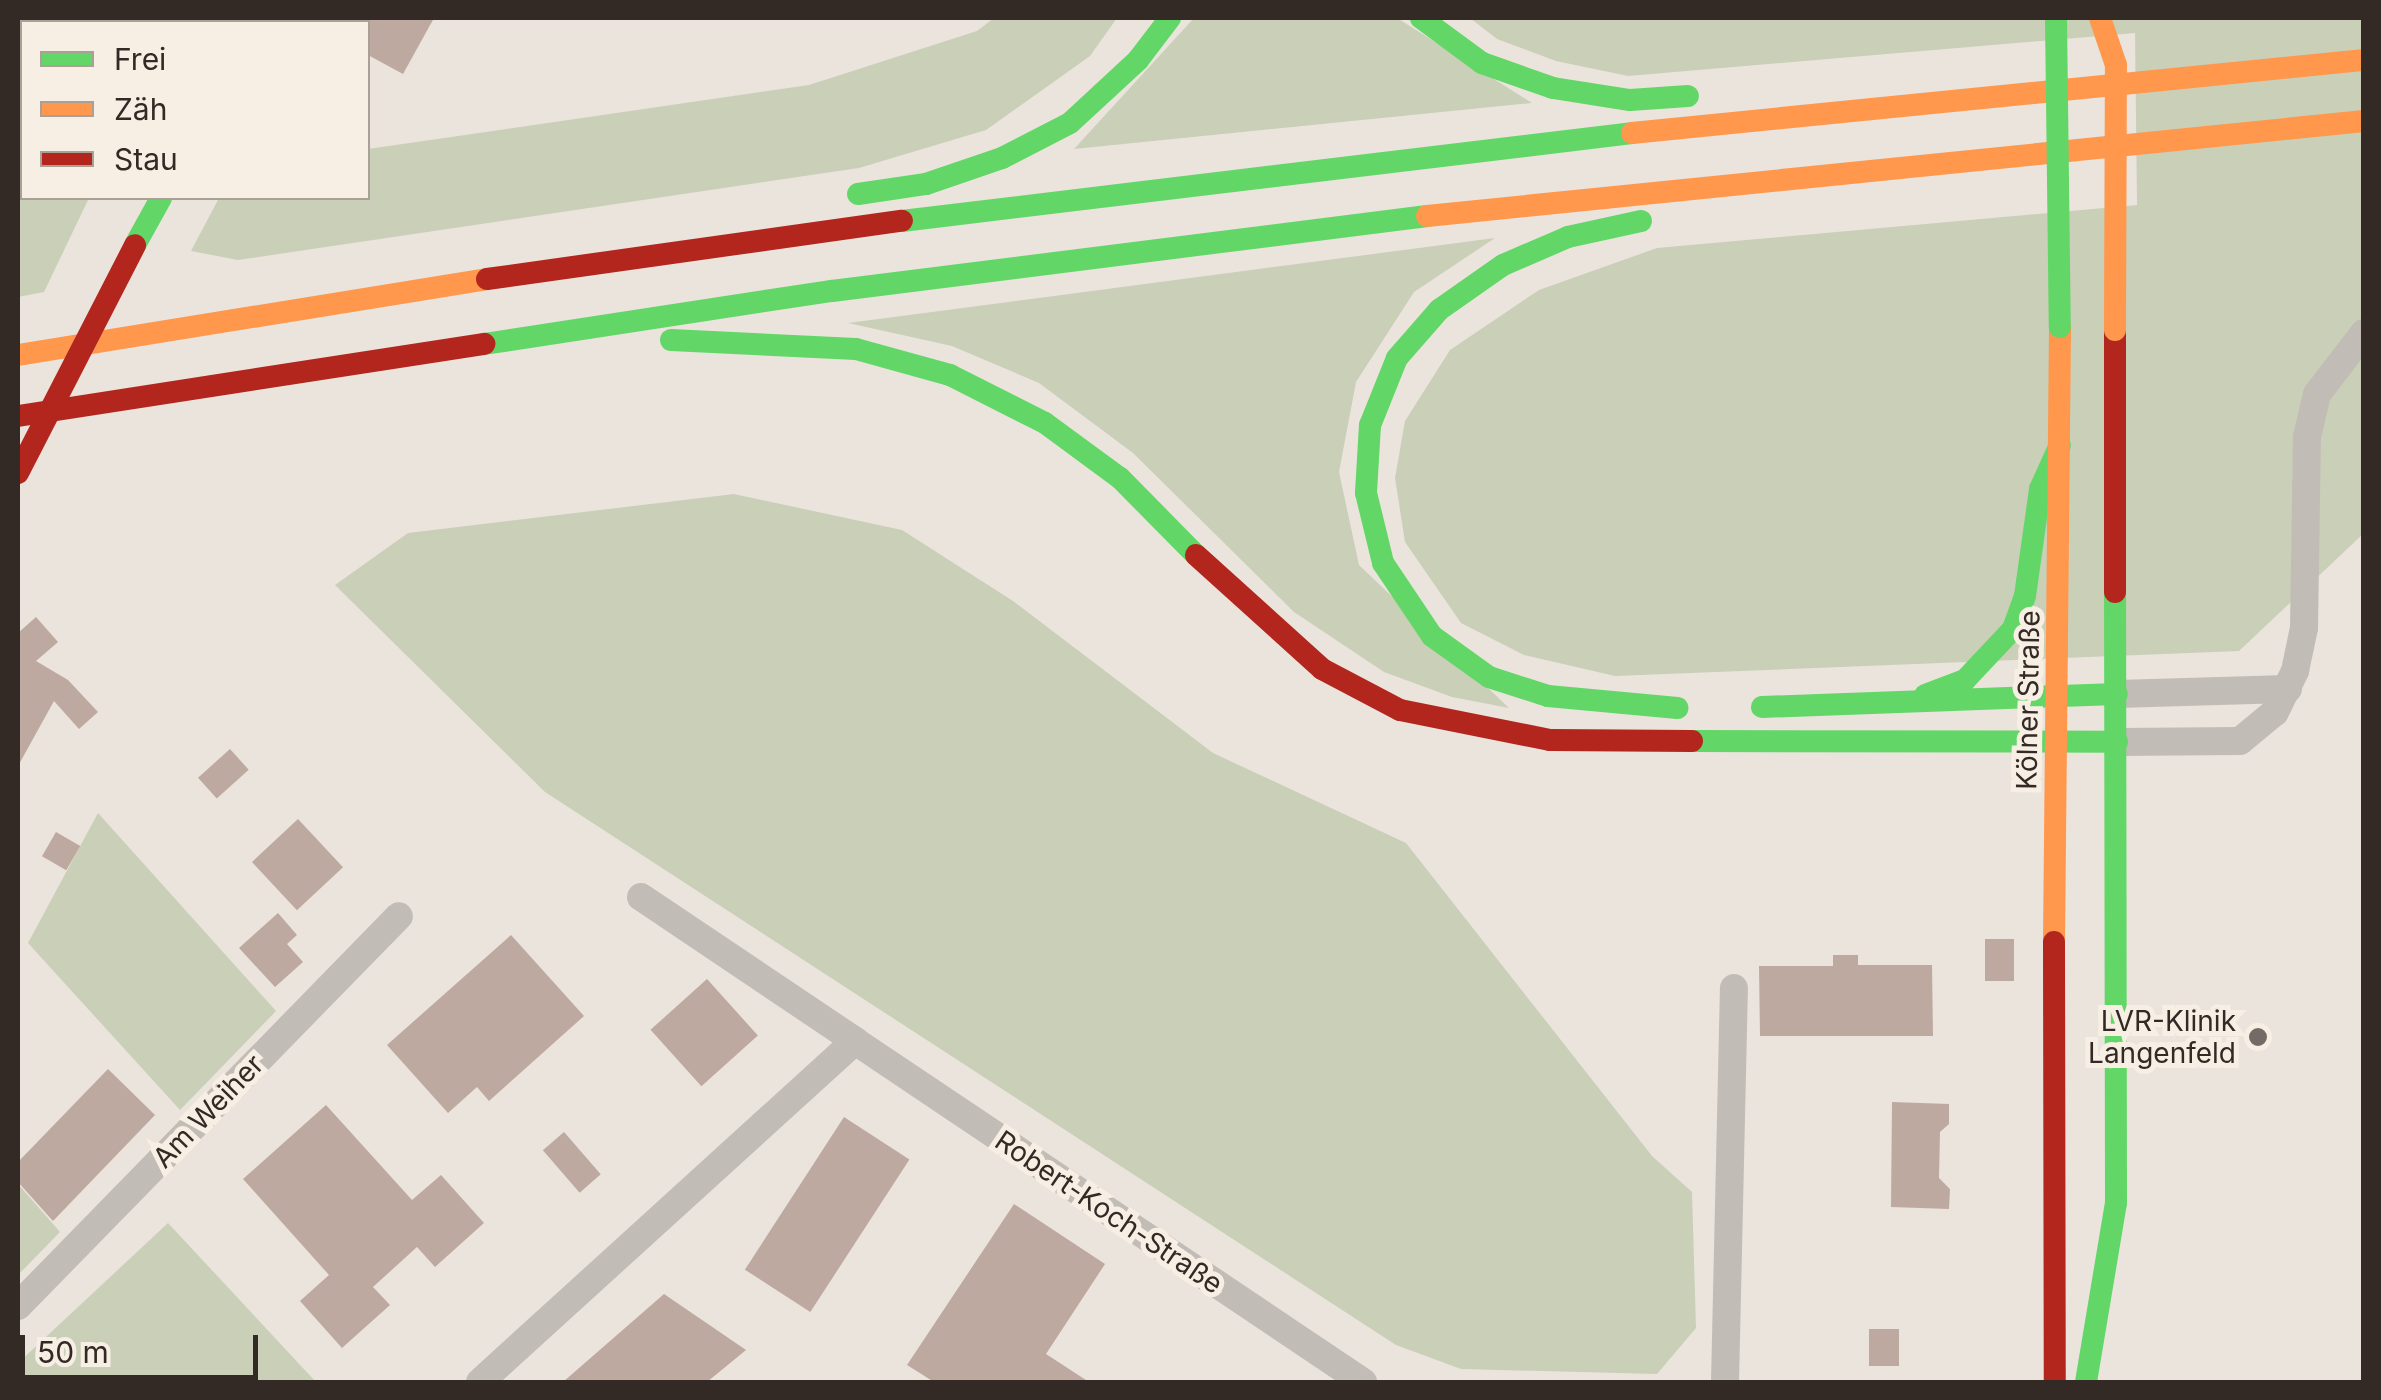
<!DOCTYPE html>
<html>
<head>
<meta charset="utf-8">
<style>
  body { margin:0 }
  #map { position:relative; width:2381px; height:1400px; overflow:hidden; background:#eae4dd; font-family:Inter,sans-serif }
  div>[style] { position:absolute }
  .green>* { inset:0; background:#cacfb8 }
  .building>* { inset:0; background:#bda99f; transform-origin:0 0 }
  .street>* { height:28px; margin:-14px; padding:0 14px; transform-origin:14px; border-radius:14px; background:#c2bcb7 }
  .fast>* { height:22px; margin:-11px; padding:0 11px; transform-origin:11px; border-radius:11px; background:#63d668 }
  .slow>* { height:22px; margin:-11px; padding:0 11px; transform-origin:11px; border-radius:11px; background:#ff974d }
  .jam>* { height:22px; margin:-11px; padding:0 11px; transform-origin:11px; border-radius:11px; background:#b3261e }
  .fast-bridge>* { height:22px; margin:-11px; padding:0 11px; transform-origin:11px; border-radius:11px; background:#63d668 }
  .slow-bridge>* { height:22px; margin:-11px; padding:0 11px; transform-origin:11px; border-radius:11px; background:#ff974d }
  .jam-bridge>* { height:22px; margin:-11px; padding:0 11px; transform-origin:11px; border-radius:11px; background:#b3261e }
  .dots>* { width:28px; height:28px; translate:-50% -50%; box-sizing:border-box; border:5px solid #f8efe4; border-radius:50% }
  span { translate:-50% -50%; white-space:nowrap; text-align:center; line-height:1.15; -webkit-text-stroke:10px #f8efe4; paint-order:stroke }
  .street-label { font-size:28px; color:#332a26 }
  .poi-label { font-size:28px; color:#332a26 }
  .right { translate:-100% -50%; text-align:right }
  .frame { position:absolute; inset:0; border:20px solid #332a26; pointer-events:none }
  .legend { position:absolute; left:20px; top:20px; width:350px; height:180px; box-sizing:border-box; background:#f8efe4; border:2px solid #a9a098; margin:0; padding:12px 18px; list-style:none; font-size:30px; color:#332a26 }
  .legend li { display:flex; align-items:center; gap:20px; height:50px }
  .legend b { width:50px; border:2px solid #a9a098 }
  .scale { position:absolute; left:20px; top:1335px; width:238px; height:45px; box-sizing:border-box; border:5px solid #332a26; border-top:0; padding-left:12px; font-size:30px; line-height:35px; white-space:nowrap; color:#332a26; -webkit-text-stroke:8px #f8efe4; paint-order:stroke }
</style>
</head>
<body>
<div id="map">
  <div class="green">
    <i style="clip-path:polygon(994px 18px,1117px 18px,1090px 56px,986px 130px,859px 168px,238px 260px,191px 251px,219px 198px,368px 198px,368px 149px,809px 85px,977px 31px)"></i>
    <i style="clip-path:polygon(1194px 18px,1397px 18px,1532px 103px,1074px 149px)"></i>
    <i style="clip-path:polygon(1470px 18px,2363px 18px,2363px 534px,2239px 651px,1615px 676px,1524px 655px,1461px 623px,1405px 542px,1395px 478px,1405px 421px,1450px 350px,1539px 290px,1657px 248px,2137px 205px,2135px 33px,1628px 76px,1556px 61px,1497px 39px)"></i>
    <i style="clip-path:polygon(18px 126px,22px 198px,89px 198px,44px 292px,18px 297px)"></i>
    <i style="clip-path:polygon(1495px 238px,1414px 292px,1356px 382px,1339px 472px,1359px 565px,1509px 708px,1452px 697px,1384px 672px,1294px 612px,1133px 453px,1039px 383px,952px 346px,848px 323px)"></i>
    <i style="clip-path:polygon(734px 494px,902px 530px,1013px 601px,1213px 753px,1406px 843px,1652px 1156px,1692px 1192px,1696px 1328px,1657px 1374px,1461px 1369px,1396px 1345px,545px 792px,335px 585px,408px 533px)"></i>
    <i style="clip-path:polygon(98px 813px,276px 1011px,180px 1110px,28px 943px)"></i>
    <i style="clip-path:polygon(18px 1184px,60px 1232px,18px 1275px)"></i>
    <i style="clip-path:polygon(168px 1223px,316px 1382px,18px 1382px,18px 1363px)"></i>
  </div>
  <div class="building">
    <i style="clip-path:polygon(368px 18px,434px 18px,403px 74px,368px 55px)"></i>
    <i style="clip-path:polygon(36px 617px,58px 642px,36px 661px,68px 680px,98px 712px,79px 729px,54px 701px,18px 766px,18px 633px)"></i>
    <i style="left:230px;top:749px;width:28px;height:43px;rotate:48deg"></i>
    <i style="left:298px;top:819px;width:66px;height:63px;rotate:47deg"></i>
    <i style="left:56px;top:832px;width:28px;height:28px;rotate:30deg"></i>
    <i style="clip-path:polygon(278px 913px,297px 935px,287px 944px,303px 962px,275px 987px,239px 948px)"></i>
    <i style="clip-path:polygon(511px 935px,584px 1016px,489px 1101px,477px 1087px,448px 1113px,387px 1045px)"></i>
    <i style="left:1985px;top:939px;width:29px;height:42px"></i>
    <i style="clip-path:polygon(1833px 955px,1858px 955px,1858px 965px,1932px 965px,1933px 1036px,1760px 1036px,1759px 966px,1833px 966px)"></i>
    <i style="left:707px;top:979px;width:76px;height:76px;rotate:48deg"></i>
    <i style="clip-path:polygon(108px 1069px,155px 1115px,53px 1221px,18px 1182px,18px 1162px)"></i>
    <i style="clip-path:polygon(1892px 1102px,1949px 1104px,1949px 1124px,1940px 1132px,1939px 1178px,1950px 1189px,1949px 1209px,1891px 1207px)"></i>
    <i style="clip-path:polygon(326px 1105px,412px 1200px,441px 1175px,484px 1223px,435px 1267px,417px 1247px,373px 1287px,390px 1305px,342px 1348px,300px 1301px,329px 1275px,243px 1179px)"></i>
    <i style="left:844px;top:1117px;width:78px;height:182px;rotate:33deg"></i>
    <i style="left:564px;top:1132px;width:56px;height:28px;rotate:49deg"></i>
    <i style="clip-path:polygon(1014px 1204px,1105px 1264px,1046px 1354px,1089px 1382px,934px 1382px,907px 1365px)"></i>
    <i style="clip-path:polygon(664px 1294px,746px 1350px,707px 1382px,563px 1382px)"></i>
    <i style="left:1899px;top:1329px;width:37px;height:30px;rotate:90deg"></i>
  </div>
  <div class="street">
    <i style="left:2117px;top:694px;width:171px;rotate:-1.7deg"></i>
    <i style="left:2117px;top:742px;width:123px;rotate:-0.5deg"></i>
    <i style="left:2240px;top:741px;width:45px;rotate:-39.6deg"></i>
    <i style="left:2275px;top:712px;width:46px;rotate:-64deg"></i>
    <i style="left:2295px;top:671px;width:44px;rotate:-78.2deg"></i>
    <i style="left:2304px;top:628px;width:191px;rotate:-89.1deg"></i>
    <i style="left:2307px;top:437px;width:44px;rotate:-76.9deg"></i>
    <i style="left:2317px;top:394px;width:77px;rotate:-52.4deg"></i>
    <i style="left:641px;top:897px;width:258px;rotate:33.9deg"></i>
    <i style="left:18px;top:1306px;width:545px;rotate:-45.67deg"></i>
    <i style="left:480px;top:1382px;width:507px;rotate:-42.28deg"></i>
    <i style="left:855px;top:1041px;width:612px;rotate:33.87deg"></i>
    <i style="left:1725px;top:1382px;width:394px;rotate:-88.7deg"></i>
  </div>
  <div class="fast">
    <i style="left:1421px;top:18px;width:76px;rotate:36.4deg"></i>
    <i style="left:1482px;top:63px;width:75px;rotate:19.4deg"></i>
    <i style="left:1553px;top:88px;width:78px;rotate:8.9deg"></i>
    <i style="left:1630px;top:100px;width:58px;rotate:-3.9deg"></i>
    <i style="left:252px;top:22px;width:4px;rotate:-63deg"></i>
    <i style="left:858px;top:194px;width:69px;rotate:-8.4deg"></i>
    <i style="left:926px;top:184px;width:80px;rotate:-18.9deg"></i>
    <i style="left:1002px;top:158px;width:76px;rotate:-27.2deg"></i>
    <i style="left:1070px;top:123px;width:93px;rotate:-42.8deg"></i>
    <i style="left:1138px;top:60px;width:53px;rotate:-52.7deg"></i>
    <i style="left:902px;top:221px;width:735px;rotate:-6.87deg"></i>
    <i style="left:1641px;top:221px;width:75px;rotate:167.6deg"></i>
    <i style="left:1568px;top:237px;width:71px;rotate:156.7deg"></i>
    <i style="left:1503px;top:265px;width:78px;rotate:144.9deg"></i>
    <i style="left:1439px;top:310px;width:64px;rotate:131.2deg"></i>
    <i style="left:1397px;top:358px;width:72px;rotate:111.9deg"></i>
    <i style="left:1370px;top:425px;width:68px;rotate:93.4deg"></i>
    <i style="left:1366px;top:493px;width:72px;rotate:76.3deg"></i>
    <i style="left:1383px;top:563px;width:88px;rotate:56.1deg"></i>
    <i style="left:1432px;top:636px;width:70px;rotate:35.7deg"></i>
    <i style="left:1489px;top:677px;width:62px;rotate:17.9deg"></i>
    <i style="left:1548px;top:696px;width:130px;rotate:5.3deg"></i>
    <i style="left:135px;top:245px;width:54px;rotate:-61deg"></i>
    <i style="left:671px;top:340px;width:185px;rotate:2.8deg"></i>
    <i style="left:856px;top:349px;width:98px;rotate:15.5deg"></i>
    <i style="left:950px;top:375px;width:106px;rotate:26.8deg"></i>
    <i style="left:1045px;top:423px;width:93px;rotate:36.3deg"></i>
    <i style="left:1120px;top:478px;width:108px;rotate:45.4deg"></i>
    <i style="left:484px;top:344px;width:352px;rotate:-8.7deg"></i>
    <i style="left:832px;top:291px;width:600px;rotate:-7.18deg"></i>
    <i style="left:1925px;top:695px;width:43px;rotate:-20.6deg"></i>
    <i style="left:1965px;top:680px;width:70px;rotate:-46.7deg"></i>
    <i style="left:2013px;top:629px;width:35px;rotate:-70deg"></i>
    <i style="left:2025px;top:596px;width:108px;rotate:-82deg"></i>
    <i style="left:2040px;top:489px;width:48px;rotate:-65.6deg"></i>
    <i style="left:1762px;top:707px;width:355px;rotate:-2.1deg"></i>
    <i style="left:1692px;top:741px;width:425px;rotate:0.1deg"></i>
    <i style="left:2086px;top:1382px;width:181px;rotate:-80.5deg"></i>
    <i style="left:2116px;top:1203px;width:611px;rotate:-90.09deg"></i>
  </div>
  <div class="slow">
    <i style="left:2100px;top:18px;width:50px;rotate:71.2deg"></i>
    <i style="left:1632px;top:133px;width:736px;rotate:-5.7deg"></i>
    <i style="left:1427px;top:216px;width:942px;rotate:-5.79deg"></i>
    <i style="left:18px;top:355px;width:475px;rotate:-9.2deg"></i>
    <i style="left:2054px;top:942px;width:615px;rotate:-89.44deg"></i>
  </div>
  <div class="jam">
    <i style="left:18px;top:83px;width:4px"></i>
    <i style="left:487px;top:279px;width:419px;rotate:-8deg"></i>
    <i style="left:2115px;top:330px;width:262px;rotate:90deg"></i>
    <i style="left:18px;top:416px;width:472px;rotate:-8.8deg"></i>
    <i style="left:1196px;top:555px;width:170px;rotate:42.1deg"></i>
    <i style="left:1322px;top:669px;width:88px;rotate:27.7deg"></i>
    <i style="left:1400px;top:710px;width:153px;rotate:11.3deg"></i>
    <i style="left:1550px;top:740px;width:142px;rotate:0.4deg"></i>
    <i style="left:2054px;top:942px;width:440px;rotate:89.9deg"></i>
  </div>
  <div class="fast-bridge">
    <i style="left:2056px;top:18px;width:309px;rotate:89.3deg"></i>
  </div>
  <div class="slow-bridge">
    <i style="left:2115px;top:330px;width:265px;rotate:-89.8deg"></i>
  </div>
  <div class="jam-bridge">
    <i style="left:18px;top:473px;width:256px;rotate:-62.8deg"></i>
  </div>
  <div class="dots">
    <i style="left:2258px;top:1037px;background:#736b66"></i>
  </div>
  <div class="street-label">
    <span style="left:2028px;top:700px;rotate:-89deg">Kölner Straße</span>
    <span style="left:208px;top:1111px;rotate:-46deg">Am Weiher</span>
    <span style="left:1109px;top:1212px;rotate:34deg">Robert-Koch-Straße</span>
  </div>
  <div class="poi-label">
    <span class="right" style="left:2236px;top:1037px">LVR-Klinik<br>Langenfeld</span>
  </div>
  <div class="frame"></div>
  <ul class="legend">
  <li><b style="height:12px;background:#63d668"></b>Frei</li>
  <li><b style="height:12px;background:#ff974d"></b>Zäh</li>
  <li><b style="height:12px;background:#b3261e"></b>Stau</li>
  </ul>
  <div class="scale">50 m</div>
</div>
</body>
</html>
